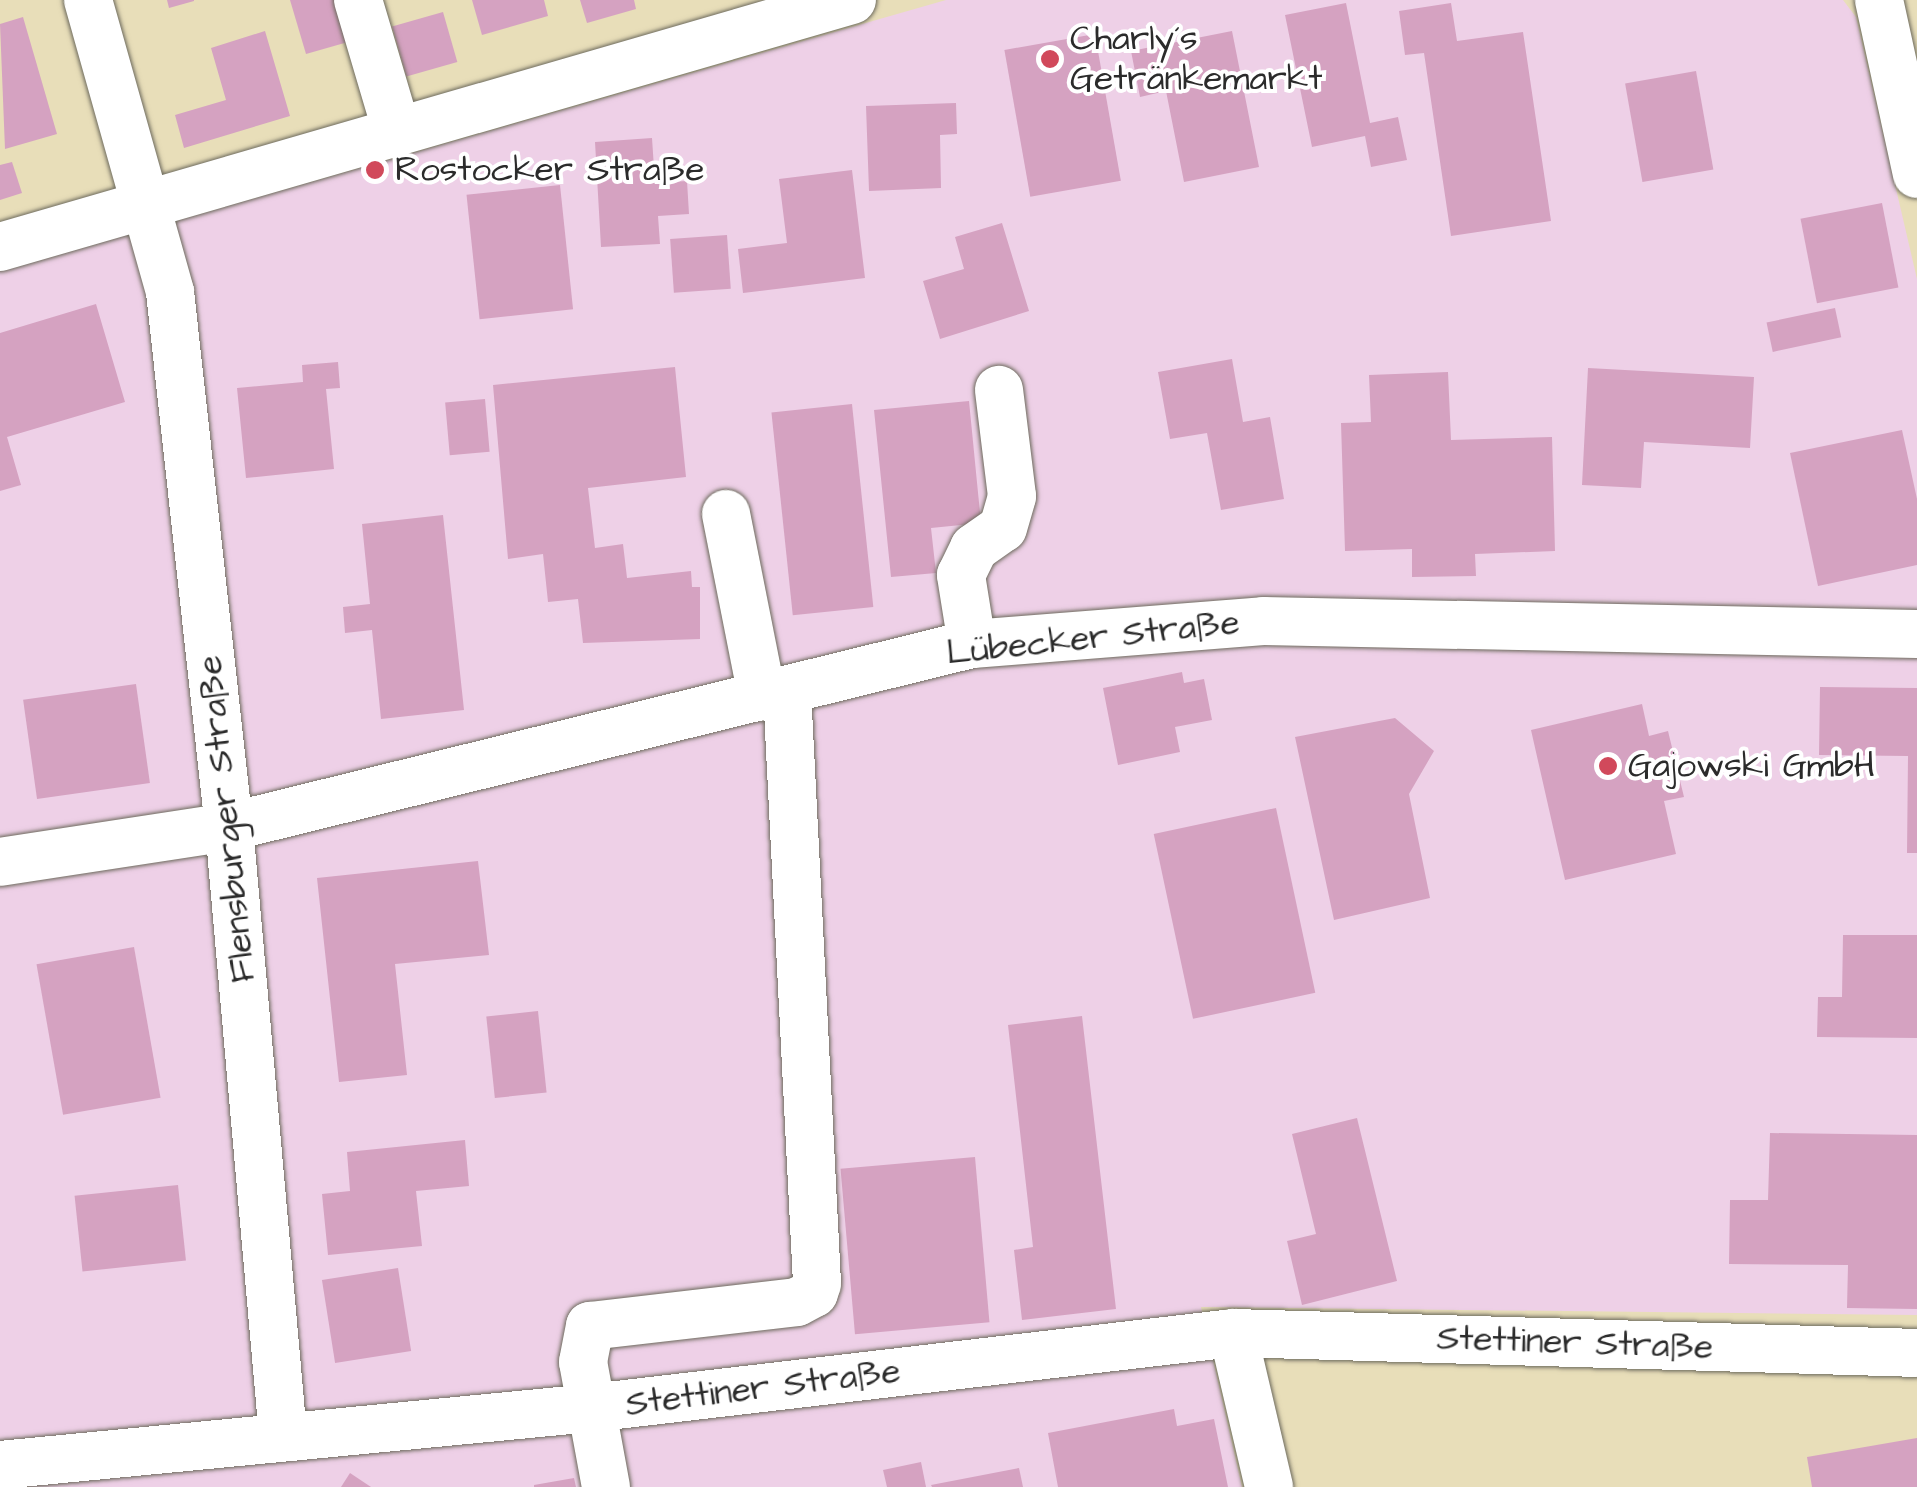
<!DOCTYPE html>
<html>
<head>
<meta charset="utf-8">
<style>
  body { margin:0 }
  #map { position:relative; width:1917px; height:1487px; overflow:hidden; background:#e8deb9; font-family:"Architects Daughter",sans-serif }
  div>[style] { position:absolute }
  .built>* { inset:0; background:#eed0e7 }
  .building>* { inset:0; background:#d5a2c1; transform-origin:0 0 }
  .roads { filter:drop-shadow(0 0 2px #6d6a5d) drop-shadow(0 0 2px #6d6a5d) }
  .minor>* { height:48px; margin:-24px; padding:0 24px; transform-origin:24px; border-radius:24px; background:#fff }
  .dots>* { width:28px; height:28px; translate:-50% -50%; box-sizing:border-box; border:5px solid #fff; border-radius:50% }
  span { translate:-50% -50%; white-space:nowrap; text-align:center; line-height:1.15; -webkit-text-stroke:8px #fff; paint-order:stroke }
  .poi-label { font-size:35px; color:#2b2b2b }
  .left { translate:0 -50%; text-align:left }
  .street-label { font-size:35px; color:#2b2b2b }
</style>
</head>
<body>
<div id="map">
  <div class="built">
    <i style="clip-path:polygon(946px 0,1843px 0,1856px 17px,1917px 279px,1917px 1315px,1201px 1307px,1242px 1487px,0 1487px,0 271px)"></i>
  </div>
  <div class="building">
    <i style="clip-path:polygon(167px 0,194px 0,194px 1px,169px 8px)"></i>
    <i style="clip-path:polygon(290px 0,352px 0,362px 38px,306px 54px)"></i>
    <i style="clip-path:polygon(472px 0,544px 0,548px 16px,482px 35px)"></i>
    <i style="clip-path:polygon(580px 0,634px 0,636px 9px,587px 23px)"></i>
    <i style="clip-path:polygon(1346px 3px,1370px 123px,1398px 117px,1407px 160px,1371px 167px,1365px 136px,1312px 147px,1285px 15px)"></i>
    <i style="clip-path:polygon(1451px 3px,1457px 41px,1523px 32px,1551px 221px,1451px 236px,1424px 53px,1405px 55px,1399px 11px)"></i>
    <i style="left:443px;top:12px;width:52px;height:53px;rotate:74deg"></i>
    <i style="clip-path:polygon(23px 17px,57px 134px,5px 149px,0 24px)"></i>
    <i style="clip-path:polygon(265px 31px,290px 116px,184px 148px,175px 115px,226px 100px,211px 48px)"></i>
    <i style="clip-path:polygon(1232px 31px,1259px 167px,1184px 182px,1166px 91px,1140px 97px,1131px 51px)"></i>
    <i style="left:1095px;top:34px;width:149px;height:92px;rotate:80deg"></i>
    <i style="left:1696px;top:71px;width:100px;height:72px;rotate:80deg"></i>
    <i style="clip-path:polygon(956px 103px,957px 134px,940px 135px,941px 188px,869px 191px,866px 106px)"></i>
    <i style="clip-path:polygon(652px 138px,655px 183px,687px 181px,689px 214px,658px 216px,660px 244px,601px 247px,595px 142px)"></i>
    <i style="clip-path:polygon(12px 162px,22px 193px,0 200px,0 165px)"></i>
    <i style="clip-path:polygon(852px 170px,865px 278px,743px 293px,738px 249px,787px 243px,779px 179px)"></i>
    <i style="left:560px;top:185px;width:125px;height:94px;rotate:84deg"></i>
    <i style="left:1882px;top:203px;width:86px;height:83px;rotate:79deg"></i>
    <i style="clip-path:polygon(1002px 223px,1029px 311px,940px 339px,923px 281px,964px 269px,955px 237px)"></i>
    <i style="left:727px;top:235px;width:54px;height:57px;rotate:86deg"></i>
    <i style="clip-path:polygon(96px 304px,125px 402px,7px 437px,21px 485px,0 491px,0 333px)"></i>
    <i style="left:1835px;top:308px;width:30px;height:70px;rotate:78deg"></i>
    <i style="clip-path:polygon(1232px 359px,1243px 422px,1270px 417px,1284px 499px,1221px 510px,1207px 433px,1170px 439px,1158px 372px)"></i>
    <i style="clip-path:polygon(338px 362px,340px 388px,326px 389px,334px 469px,246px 478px,237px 388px,303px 382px,302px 365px)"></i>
    <i style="clip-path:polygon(675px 367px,686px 477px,588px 488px,595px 548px,623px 544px,627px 578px,691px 571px,692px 587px,700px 587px,700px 639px,583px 643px,578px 599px,548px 602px,543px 554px,508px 559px,493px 385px)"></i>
    <i style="clip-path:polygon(1588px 368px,1754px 377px,1750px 448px,1644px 442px,1641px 488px,1582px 485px)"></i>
    <i style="clip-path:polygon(1448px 372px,1451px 440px,1552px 437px,1555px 551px,1475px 554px,1476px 576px,1412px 577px,1412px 549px,1345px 551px,1341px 423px,1371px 422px,1369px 375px)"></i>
    <i style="left:485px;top:399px;width:53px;height:40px;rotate:85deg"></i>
    <i style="clip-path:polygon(969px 401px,981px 523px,931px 528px,936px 573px,891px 577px,874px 410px)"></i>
    <i style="left:852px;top:404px;width:204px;height:81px;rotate:84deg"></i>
    <i style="clip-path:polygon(1902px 430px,1917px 499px,1917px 565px,1818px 586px,1790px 453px)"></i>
    <i style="clip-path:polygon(443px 515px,464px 710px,381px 719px,372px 630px,345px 633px,343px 607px,370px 604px,362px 524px)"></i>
    <i style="clip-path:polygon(1182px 672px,1184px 683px,1204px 679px,1212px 720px,1175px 727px,1180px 752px,1118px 765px,1103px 688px)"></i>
    <i style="left:136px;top:684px;width:100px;height:114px;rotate:82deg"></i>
    <i style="clip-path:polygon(1820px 687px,1917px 688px,1917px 853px,1907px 853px,1908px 756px,1819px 755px)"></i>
    <i style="clip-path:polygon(1642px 704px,1649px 736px,1668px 731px,1684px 797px,1664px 801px,1676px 854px,1565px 880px,1531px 730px)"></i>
    <i style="clip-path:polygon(1395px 718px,1434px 751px,1409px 794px,1430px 898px,1334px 920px,1295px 737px)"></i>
    <i style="left:1276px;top:808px;width:189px;height:125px;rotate:78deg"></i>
    <i style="clip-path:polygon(478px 861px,489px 955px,395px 964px,407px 1075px,339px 1082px,317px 878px)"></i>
    <i style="clip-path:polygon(1843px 935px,1917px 935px,1917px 1038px,1817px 1037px,1818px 997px,1842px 997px)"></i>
    <i style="left:134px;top:947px;width:153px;height:99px;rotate:80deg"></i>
    <i style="left:538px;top:1011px;width:82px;height:52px;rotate:84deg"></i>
    <i style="clip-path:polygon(1082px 1016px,1116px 1309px,1022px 1320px,1014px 1250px,1033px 1247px,1008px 1025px)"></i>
    <i style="clip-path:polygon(1357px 1118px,1397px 1281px,1302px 1305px,1287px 1241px,1316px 1234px,1292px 1134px)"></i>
    <i style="clip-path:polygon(1770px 1133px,1917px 1135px,1917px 1309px,1847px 1308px,1848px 1265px,1729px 1264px,1730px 1200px,1768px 1200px)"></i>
    <i style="clip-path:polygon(465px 1140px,469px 1186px,416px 1191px,422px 1246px,328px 1255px,322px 1194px,350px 1191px,347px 1152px)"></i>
    <i style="left:975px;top:1157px;width:166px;height:135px;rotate:85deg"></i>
    <i style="left:178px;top:1185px;width:76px;height:104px;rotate:84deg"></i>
    <i style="left:398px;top:1268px;width:84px;height:77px;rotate:81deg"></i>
    <i style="clip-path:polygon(1174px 1409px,1177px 1426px,1214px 1419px,1228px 1487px,1058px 1487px,1048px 1433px)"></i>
    <i style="clip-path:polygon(1917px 1438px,1917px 1487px,1812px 1487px,1807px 1457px)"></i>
    <i style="clip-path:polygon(921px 1462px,926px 1487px,887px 1487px,883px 1470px)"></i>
    <i style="clip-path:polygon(1019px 1468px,1023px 1487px,932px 1487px,931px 1485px)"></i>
    <i style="clip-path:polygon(350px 1473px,371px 1487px,341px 1487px)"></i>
    <i style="clip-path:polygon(574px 1478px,576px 1487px,534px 1487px,534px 1485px)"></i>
  </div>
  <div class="roads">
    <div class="minor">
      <i style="left:88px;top:0;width:303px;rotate:74.3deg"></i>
      <i style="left:170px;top:292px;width:538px;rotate:83.71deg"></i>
      <i style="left:229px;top:827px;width:611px;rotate:84.93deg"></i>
      <i style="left:358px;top:0;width:138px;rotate:73.5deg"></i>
      <i style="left:1879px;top:0;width:178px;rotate:77.7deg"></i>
      <i style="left:0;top:247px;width:887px;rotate:-16.17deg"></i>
      <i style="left:726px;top:514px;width:186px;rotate:78.8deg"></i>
      <i style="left:972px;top:644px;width:70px;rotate:-99.1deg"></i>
      <i style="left:961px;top:575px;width:30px;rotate:-64deg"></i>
      <i style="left:974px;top:548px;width:35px;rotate:-35deg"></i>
      <i style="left:1003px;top:528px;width:33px;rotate:-74deg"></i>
      <i style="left:1012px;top:496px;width:107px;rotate:-97deg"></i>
      <i style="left:0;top:862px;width:232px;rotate:-8.7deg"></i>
      <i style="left:229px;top:827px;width:765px;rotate:-13.84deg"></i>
      <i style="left:972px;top:644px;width:292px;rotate:-4.5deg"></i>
      <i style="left:1263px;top:621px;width:654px;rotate:1.14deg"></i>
      <i style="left:1233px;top:1333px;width:158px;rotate:76.8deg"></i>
      <i style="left:0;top:1465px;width:594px;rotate:-5.51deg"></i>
      <i style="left:591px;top:1408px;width:646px;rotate:-6.66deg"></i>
      <i style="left:1233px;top:1333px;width:684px;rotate:1.67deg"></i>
      <i style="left:606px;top:1487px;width:127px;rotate:-100.4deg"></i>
      <i style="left:583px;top:1362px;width:37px;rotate:-79deg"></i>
      <i style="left:590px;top:1326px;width:208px;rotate:-6.6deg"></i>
      <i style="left:797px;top:1302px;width:19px;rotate:-28deg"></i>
      <i style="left:814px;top:1293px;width:10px;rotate:-73deg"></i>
      <i style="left:817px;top:1283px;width:594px;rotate:-92.9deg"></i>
    </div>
  </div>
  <div class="dots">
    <i style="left:1050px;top:59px;background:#d1495b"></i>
    <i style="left:375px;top:170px;background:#d1495b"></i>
    <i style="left:1608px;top:766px;background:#d1495b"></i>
  </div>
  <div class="poi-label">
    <span class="left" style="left:1070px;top:59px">Charly´s<br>Getränkemarkt</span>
    <span class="left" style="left:395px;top:170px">Rostocker Straße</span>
    <span class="left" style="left:1628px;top:766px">Gajowski GmbH</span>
  </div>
  <div class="street-label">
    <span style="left:1093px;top:638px;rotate:-6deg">Lübecker Straße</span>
    <span style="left:227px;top:819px;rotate:-96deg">Flensburger Straße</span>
    <span style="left:1575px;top:1343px;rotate:2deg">Stettiner Straße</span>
    <span style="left:763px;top:1388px;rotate:-7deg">Stettiner Straße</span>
  </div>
</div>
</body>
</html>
